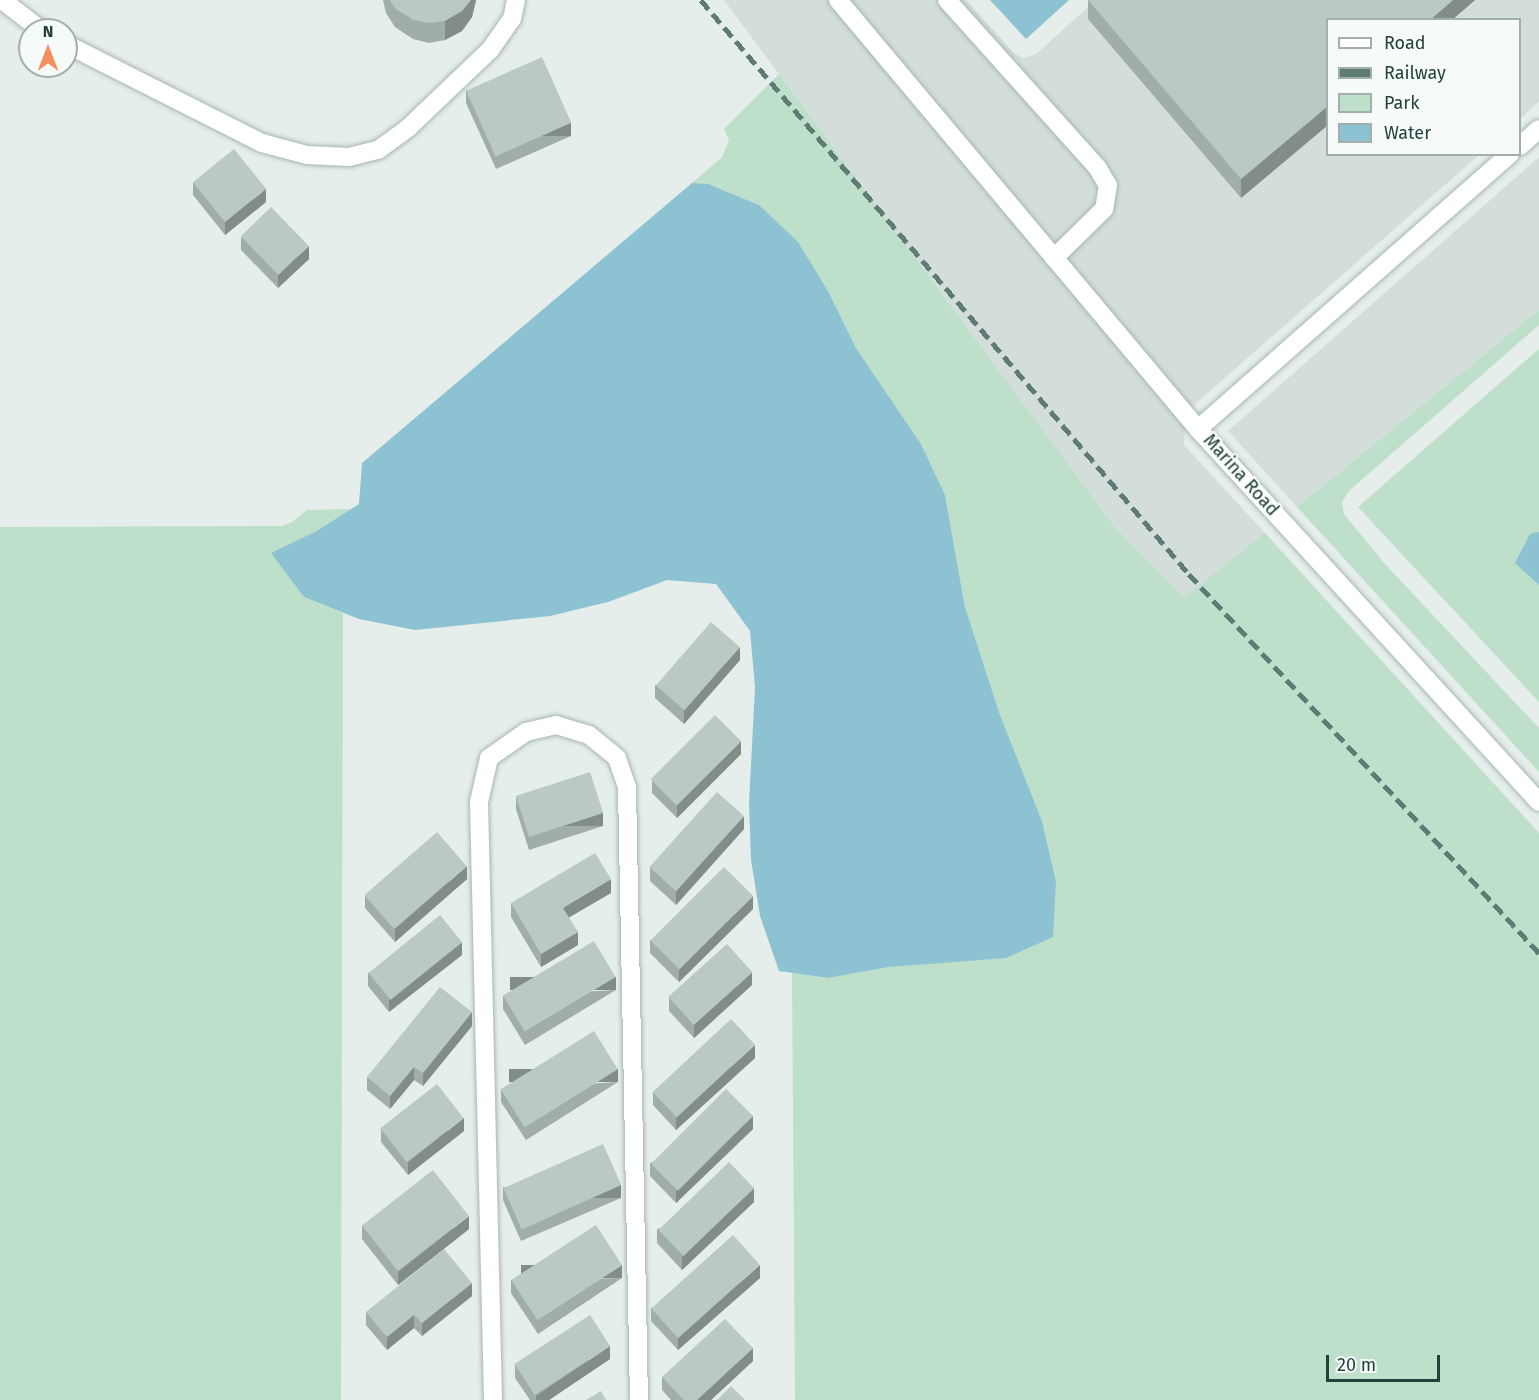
<!DOCTYPE html>
<html>
<head>
<meta charset="utf-8">
<style>
  body { margin:0 }
  #map { position:relative; width:1539px; height:1400px; overflow:hidden; background:#e5eeeb; font-family:"Fira Sans",sans-serif }
  div>[style] { position:absolute }
  .built>* { inset:0; background:#d3deda }
  .green>* { inset:0; background:#bedfca }
  .water>* { inset:0; background:#8dc2d3 }
  .roads { filter:drop-shadow(0 0 2px #a7b6b3) drop-shadow(0 0 2px #a7b6b3) }
  .service>* { height:18px; margin:-9px; padding:0 9px; transform-origin:9px; border-radius:9px; background:#fff }
  .minor>* { height:18px; margin:-9px; padding:0 9px; transform-origin:9px; border-radius:9px; background:#fff }
  .rail>* { height:4.5px; margin-top:-2.25px; transform-origin:0; background:repeating-linear-gradient(90deg,#5e7b76 0 12px,transparent 0 18px) }
  .wall>* { inset:0; background:#a0ada9 }
  .shaded-wall>* { inset:0; background:#828d89; transform-origin:0 0 }
  .building>* { inset:0; background:#bac9c4; transform-origin:0 0 }
  span { translate:-50% -50%; white-space:nowrap; text-align:center; line-height:1.15; -webkit-text-stroke:4.5px #f6faf8; paint-order:stroke }
  .street-label { font-size:18px; color:#24403b }
  .legend { position:absolute; left:1326px; top:18px; width:195px; height:138px; box-sizing:border-box; background:#f6faf8; border:2px solid #a2b0ac; margin:0; padding:8px 10px; list-style:none; font-size:18px; color:#24403b }
  .legend li { display:flex; align-items:center; gap:12px; height:30px }
  .legend b { width:30px; border:2px solid #a2b0ac }
  .north { position:absolute; left:18px; top:18px; width:60px; height:60px; box-sizing:border-box; background:#f6faf8; border:2px solid #a2b0ac; border-radius:50%; rotate:0deg; font-size:16px; font-weight:700; line-height:24px; text-align:center; color:#24403b }
  .north::after { content:''; display:block; margin:auto; width:21px; height:27px; background:#f28f5f; clip-path:polygon(50% 0,100% 100%,50% 72%,0 100%) }
  .scale { position:absolute; left:1326px; top:1355px; width:114px; height:27px; box-sizing:border-box; border:3px solid #24403b; border-top:0; padding-left:8px; font-size:18px; line-height:21px; white-space:nowrap; color:#24403b; -webkit-text-stroke:4px #f6faf8; paint-order:stroke }
</style>
</head>
<body>
<div id="map">
  <div class="built">
    <i style="clip-path:polygon(724px 0,966px 0,1014px 53px,1023px 58px,1036px 54px,1096px 0,1539px 0,1539px 101px,1520px 119px,1520px 20px,1328px 20px,1328px 154px,1479px 155px,1186px 412px,1184px 445px,1265px 533px,1184px 599px,1114px 526px)"></i>
    <i style="clip-path:polygon(1539px 157px,1539px 310px,1297px 507px,1228px 431px)"></i>
  </div>
  <div class="green">
    <i style="clip-path:polygon(779px 74px,1114px 526px,1184px 598px,1265px 533px,1539px 833px,1539px 1400px,795px 1400px,792px 973px,828px 978px,889px 967px,1056px 881px,1042px 821px,1000px 715px,965px 607px,945px 495px,921px 444px,856px 348px,829px 293px,692px 183px,722px 157px,729px 140px,724px 129px)"></i>
    <i style="clip-path:polygon(1539px 310px,1539px 325px,1349px 491px,1342px 502px,1344px 514px,1384px 563px,1539px 728px,1539px 772px,1297px 507px)"></i>
    <i style="clip-path:polygon(1539px 349px,1539px 702px,1358px 507px)"></i>
    <i style="clip-path:polygon(351px 509px,315px 532px,304px 597px,343px 613px,341px 1400px,0 1400px,0 527px,282px 526px,292px 522px,307px 510px)"></i>
  </div>
  <div class="water">
    <i style="clip-path:polygon(990px 0,1069px 0,1026px 39px)"></i>
    <i style="clip-path:polygon(692px 183px,708px 184px,759px 205px,798px 242px,829px 293px,856px 348px,921px 444px,945px 495px,965px 607px,1000px 715px,1042px 821px,1056px 881px,1053px 937px,1006px 958px,889px 967px,828px 978px,779px 971px,760px 916px,751px 860px,749px 803px,755px 687px,750px 631px,716px 584px,667px 580px,608px 602px,550px 616px,415px 630px,359px 619px,304px 597px,271px 553px,315px 532px,359px 504px,362px 463px)"></i>
    <i style="clip-path:polygon(1539px 532px,1539px 585px,1515px 563px,1530px 534px)"></i>
  </div>
  <div class="roads">
    <div class="service">
      <i style="left:2px;top:0;width:49px;rotate:37.6deg"></i>
      <i style="left:838px;top:0;width:560px;rotate:50deg"></i>
      <i style="left:947px;top:0;width:224px;rotate:48.1deg"></i>
      <i style="left:1097px;top:167px;width:21px;rotate:59deg"></i>
      <i style="left:1108px;top:185px;width:24px;rotate:99deg"></i>
      <i style="left:1104px;top:209px;width:70px;rotate:135.6deg"></i>
      <i style="left:66px;top:44px;width:220px;rotate:26.8deg"></i>
      <i style="left:262px;top:143px;width:47px;rotate:14.9deg"></i>
      <i style="left:307px;top:155px;width:42px;rotate:2.7deg"></i>
      <i style="left:349px;top:157px;width:30px;rotate:-14deg"></i>
      <i style="left:378px;top:150px;width:37px;rotate:-36deg"></i>
      <i style="left:408px;top:128px;width:113px;rotate:-43.6deg"></i>
      <i style="left:490px;top:50px;width:38px;rotate:-55deg"></i>
      <i style="left:512px;top:19px;width:19px;rotate:-78deg"></i>
    </div>
    <div class="minor">
      <i style="left:1520px;top:146px;width:25px;rotate:-42deg"></i>
      <i style="left:1510px;top:154px;width:416px;rotate:138.6deg"></i>
      <i style="left:1198px;top:429px;width:505px;rotate:47.57deg"></i>
      <i style="left:493px;top:1400px;width:598px;rotate:-91.34deg"></i>
      <i style="left:479px;top:802px;width:45px;rotate:-77.2deg"></i>
      <i style="left:489px;top:758px;width:45px;rotate:-35.1deg"></i>
      <i style="left:526px;top:732px;width:31px;rotate:-13deg"></i>
      <i style="left:556px;top:725px;width:34px;rotate:17deg"></i>
      <i style="left:589px;top:735px;width:36px;rotate:39deg"></i>
      <i style="left:617px;top:758px;width:31px;rotate:71deg"></i>
      <i style="left:627px;top:787px;width:613px;rotate:88.88deg"></i>
    </div>
  </div>
  <div class="rail">
    <i style="left:701px;top:0;width:753px;rotate:49.63deg"></i>
    <i style="left:1189px;top:574px;width:516px;rotate:47.28deg"></i>
  </div>
  <div class="wall">
    <i style="clip-path:polygon(383px 0,476px 0,472px 17px,462px 31px,445px 40px,429px 43px,413px 39px,395px 27px,386px 13px)"></i>
    <i style="clip-path:polygon(1088px 0,1475px 0,1452px 20px,1328px 20px,1328px 125px,1241px 198px,1088px 19px)"></i>
    <i style="clip-path:polygon(466px 90px,571px 136px,496px 169px,466px 103px)"></i>
    <i style="clip-path:polygon(193px 182px,266px 202px,225px 235px,193px 195px)"></i>
    <i style="clip-path:polygon(241px 237px,309px 259px,278px 288px,241px 250px)"></i>
    <i style="clip-path:polygon(740px 660px,684px 724px,655px 698px,655px 685px)"></i>
    <i style="clip-path:polygon(741px 754px,677px 818px,652px 793px,652px 780px)"></i>
    <i style="clip-path:polygon(516px 796px,603px 826px,529px 850px,516px 809px)"></i>
    <i style="clip-path:polygon(744px 829px,676px 905px,650px 881px,650px 868px)"></i>
    <i style="clip-path:polygon(467px 879px,395px 942px,365px 908px,365px 895px)"></i>
    <i style="clip-path:polygon(611px 893px,569px 917px,578px 945px,541px 967px,511px 917px,511px 903px)"></i>
    <i style="clip-path:polygon(753px 909px,679px 982px,650px 953px,650px 940px)"></i>
    <i style="clip-path:polygon(462px 955px,389px 1012px,368px 986px,368px 973px)"></i>
    <i style="clip-path:polygon(752px 985px,694px 1038px,669px 1011px,669px 998px)"></i>
    <i style="clip-path:polygon(616px 990px,525px 1045px,503px 1009px,503px 996px)"></i>
    <i style="clip-path:polygon(472px 1026px,423px 1086px,414px 1080px,390px 1109px,367px 1090px,367px 1077px)"></i>
    <i style="clip-path:polygon(755px 1058px,676px 1130px,653px 1105px,653px 1092px)"></i>
    <i style="clip-path:polygon(618px 1082px,526px 1140px,501px 1102px,501px 1089px)"></i>
    <i style="clip-path:polygon(381px 1129px,464px 1131px,408px 1175px,381px 1142px)"></i>
    <i style="clip-path:polygon(753px 1129px,676px 1203px,650px 1176px,650px 1163px)"></i>
    <i style="clip-path:polygon(503px 1187px,621px 1198px,521px 1241px,503px 1200px)"></i>
    <i style="clip-path:polygon(754px 1202px,682px 1270px,657px 1243px,657px 1229px)"></i>
    <i style="clip-path:polygon(362px 1226px,469px 1229px,398px 1285px,362px 1239px)"></i>
    <i style="clip-path:polygon(622px 1278px,538px 1334px,511px 1293px,511px 1280px)"></i>
    <i style="clip-path:polygon(760px 1278px,678px 1350px,651px 1321px,651px 1308px)"></i>
    <i style="clip-path:polygon(472px 1296px,422px 1336px,414px 1328px,387px 1350px,366px 1325px,366px 1312px)"></i>
    <i style="clip-path:polygon(610px 1359px,549px 1400px,530px 1400px,515px 1378px,515px 1365px)"></i>
    <i style="clip-path:polygon(753px 1361px,711px 1400px,671px 1400px,662px 1390px,662px 1377px)"></i>
  </div>
  <div class="shaded-wall">
    <i style="clip-path:polygon(471px 0,476px 0,472px 17px,462px 31px,445px 40px,445px 21px)"></i>
    <i style="clip-path:polygon(1453px 0,1475px 0,1452px 20px,1430px 20px)"></i>
    <i style="clip-path:polygon(1328px 106px,1328px 125px,1241px 198px,1241px 179px)"></i>
    <i style="left:571px;top:123px;width:13px;height:82px;rotate:90deg"></i>
    <i style="clip-path:polygon(266px 189px,266px 202px,225px 235px,225px 222px)"></i>
    <i style="clip-path:polygon(309px 246px,309px 259px,278px 288px,278px 275px)"></i>
    <i style="clip-path:polygon(740px 647px,740px 660px,684px 724px,684px 710px)"></i>
    <i style="clip-path:polygon(741px 741px,741px 754px,677px 818px,677px 805px)"></i>
    <i style="left:603px;top:813px;width:13px;height:78px;rotate:90deg"></i>
    <i style="clip-path:polygon(744px 816px,744px 829px,676px 905px,676px 891px)"></i>
    <i style="clip-path:polygon(467px 866px,467px 879px,395px 942px,395px 929px)"></i>
    <i style="clip-path:polygon(611px 879px,611px 893px,563px 921px,563px 908px)"></i>
    <i style="clip-path:polygon(753px 896px,753px 909px,679px 982px,679px 969px)"></i>
    <i style="clip-path:polygon(578px 932px,578px 945px,541px 967px,541px 954px)"></i>
    <i style="clip-path:polygon(462px 942px,462px 955px,389px 1012px,389px 999px)"></i>
    <i style="clip-path:polygon(752px 972px,752px 985px,694px 1038px,694px 1025px)"></i>
    <i style="left:616px;top:977px;width:13px;height:106px;rotate:90deg"></i>
    <i style="clip-path:polygon(472px 1012px,472px 1026px,423px 1086px,423px 1073px)"></i>
    <i style="clip-path:polygon(755px 1045px,755px 1058px,676px 1130px,676px 1117px)"></i>
    <i style="clip-path:polygon(414px 1067px,414px 1080px,390px 1109px,390px 1096px)"></i>
    <i style="left:618px;top:1069px;width:13px;height:109px;rotate:90deg"></i>
    <i style="clip-path:polygon(753px 1116px,753px 1129px,676px 1203px,676px 1190px)"></i>
    <i style="clip-path:polygon(464px 1118px,464px 1131px,408px 1175px,408px 1162px)"></i>
    <i style="left:621px;top:1185px;width:13px;height:109px;rotate:90deg"></i>
    <i style="clip-path:polygon(754px 1188px,754px 1202px,682px 1270px,682px 1257px)"></i>
    <i style="clip-path:polygon(469px 1216px,469px 1229px,398px 1285px,398px 1272px)"></i>
    <i style="left:622px;top:1265px;width:13px;height:101px;rotate:90deg"></i>
    <i style="clip-path:polygon(760px 1265px,760px 1278px,678px 1350px,678px 1337px)"></i>
    <i style="clip-path:polygon(472px 1283px,472px 1296px,422px 1336px,422px 1323px)"></i>
    <i style="clip-path:polygon(414px 1315px,414px 1328px,387px 1350px,387px 1337px)"></i>
    <i style="clip-path:polygon(610px 1346px,610px 1359px,549px 1400px,536px 1400px,536px 1396px)"></i>
    <i style="clip-path:polygon(753px 1348px,753px 1361px,711px 1400px,697px 1400px)"></i>
  </div>
  <div class="building">
    <i style="clip-path:polygon(390px 0,471px 0,462px 11px,445px 21px,429px 23px,413px 20px,395px 8px)"></i>
    <i style="clip-path:polygon(1088px 0,1453px 0,1430px 20px,1328px 20px,1328px 106px,1241px 179px)"></i>
    <i style="left:542px;top:57px;width:72px;height:83px;rotate:66deg"></i>
    <i style="left:234px;top:149px;width:51px;height:53px;rotate:51deg"></i>
    <i style="left:271px;top:207px;width:54px;height:42px;rotate:46deg"></i>
    <i style="left:711px;top:622px;width:38px;height:84px;rotate:41deg"></i>
    <i style="left:715px;top:715px;width:37px;height:91px;rotate:45deg"></i>
    <i style="left:590px;top:772px;width:43px;height:78px;rotate:72deg"></i>
    <i style="left:717px;top:792px;width:36px;height:101px;rotate:42deg"></i>
    <i style="left:437px;top:832px;width:45px;height:96px;rotate:49deg"></i>
    <i style="clip-path:polygon(595px 853px,611px 879px,563px 908px,578px 932px,541px 954px,511px 903px)"></i>
    <i style="left:724px;top:867px;width:41px;height:104px;rotate:45deg"></i>
    <i style="left:440px;top:915px;width:35px;height:92px;rotate:51deg"></i>
    <i style="left:594px;top:941px;width:42px;height:106px;rotate:59deg"></i>
    <i style="left:727px;top:944px;width:38px;height:79px;rotate:48deg"></i>
    <i style="clip-path:polygon(440px 987px,472px 1012px,423px 1073px,414px 1067px,390px 1096px,367px 1077px)"></i>
    <i style="left:731px;top:1019px;width:35px;height:107px;rotate:47deg"></i>
    <i style="left:594px;top:1031px;width:45px;height:110px;rotate:58deg"></i>
    <i style="left:437px;top:1084px;width:43px;height:72px;rotate:52deg"></i>
    <i style="left:726px;top:1089px;width:38px;height:106px;rotate:45deg"></i>
    <i style="left:603px;top:1144px;width:45px;height:109px;rotate:66deg"></i>
    <i style="left:729px;top:1162px;width:36px;height:98px;rotate:46deg"></i>
    <i style="left:433px;top:1170px;width:58px;height:90px;rotate:52deg"></i>
    <i style="left:596px;top:1225px;width:48px;height:101px;rotate:57deg"></i>
    <i style="left:733px;top:1235px;width:40px;height:110px;rotate:48deg"></i>
    <i style="clip-path:polygon(444px 1249px,472px 1283px,422px 1323px,414px 1315px,387px 1337px,366px 1312px)"></i>
    <i style="left:590px;top:1315px;width:37px;height:90px;rotate:57deg"></i>
    <i style="clip-path:polygon(725px 1319px,753px 1348px,697px 1400px,684px 1400px,662px 1377px)"></i>
    <i style="clip-path:polygon(731px 1386px,745px 1400px,717px 1400px)"></i>
    <i style="clip-path:polygon(601px 1391px,606px 1400px,586px 1400px)"></i>
  </div>
  <div class="street-label">
    <span style="left:1241px;top:475px;rotate:48deg">Marina Road</span>
  </div>
  <ul class="legend">
  <li><b style="height:8px;background:#fff"></b>Road</li>
  <li><b style="height:8px;background:#5e7b76"></b>Railway</li>
  <li><b style="height:16px;background:#bedfca"></b>Park</li>
  <li><b style="height:16px;background:#8dc2d3"></b>Water</li>
  </ul>
  <div class="north">N</div>
  <div class="scale">20 m</div>
</div>
</body>
</html>
